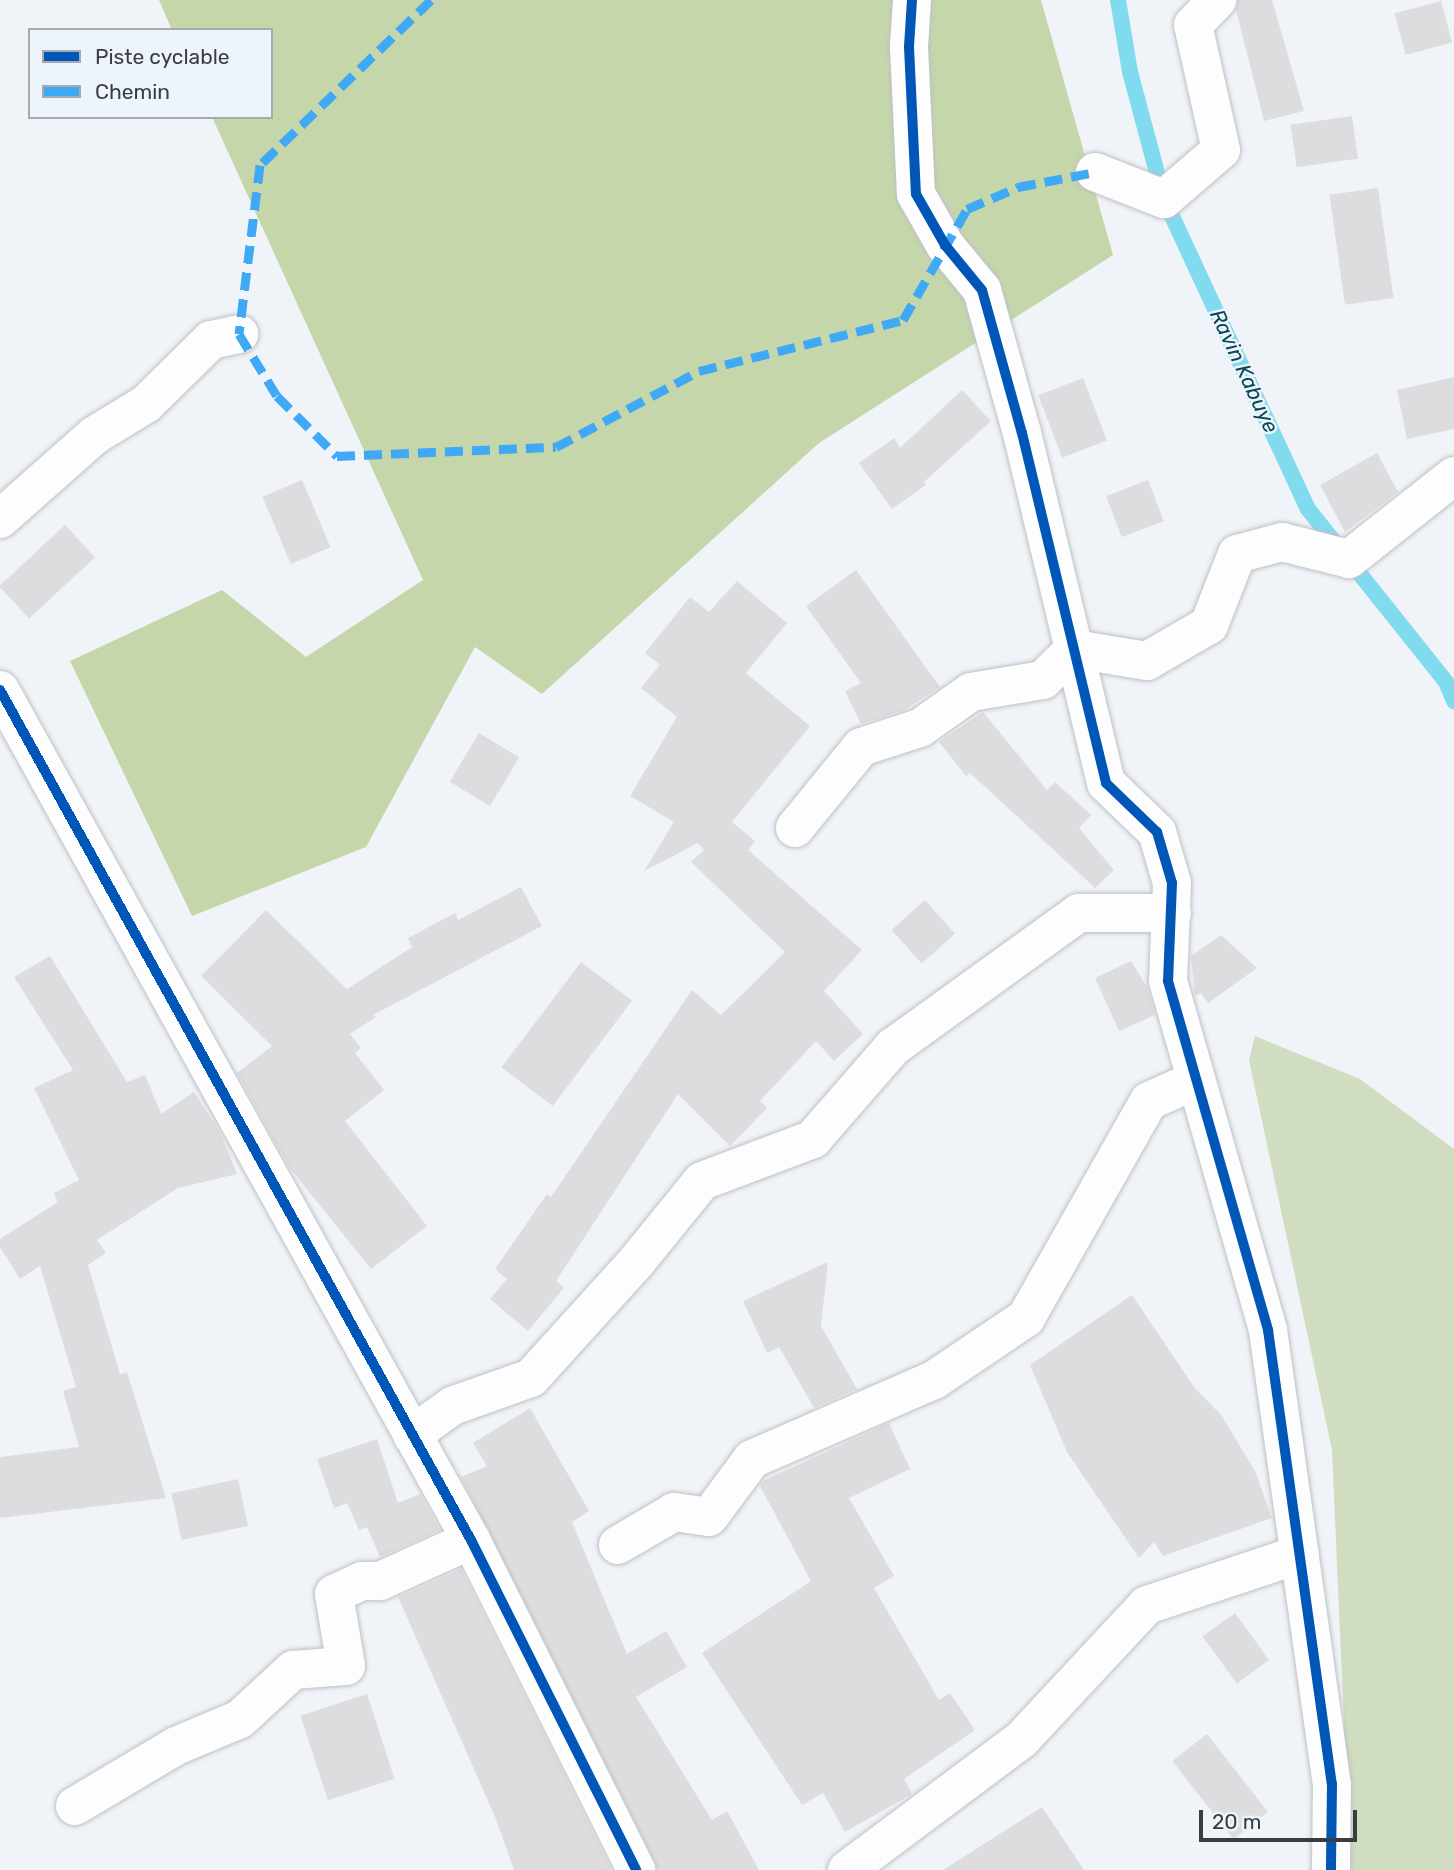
<!DOCTYPE html>
<html>
<head>
<meta charset="utf-8">
<style>
  body { margin:0 }
  #map { position:relative; width:1454px; height:1870px; overflow:hidden; background:#f0f4f8; font-family:Rubik,sans-serif }
  div>[style] { position:absolute }
  .green>* { inset:0; background:#d0ddc0 }
  .forest>* { inset:0; background:#c5d7aa }
  .stream>* { height:16px; margin:-8px; padding:0 8px; transform-origin:8px; border-radius:8px; background:#80dbef }
  .building>* { inset:0; background:#dddddf; transform-origin:0 0 }
  .roads { filter:drop-shadow(0 0 2px #bec1c4) drop-shadow(0 0 2px #bec1c4) }
  .minor>* { height:38px; margin:-19px; padding:0 19px; transform-origin:19px; border-radius:19px; background:#fdfdfe }
  .quiet>* { height:9px; margin-top:-4.5px; transform-origin:0; background:repeating-linear-gradient(90deg,#3fa9f5 0 18px,transparent 0 27px) }
  .cycleway>* { height:10px; margin:-5px; padding:0 5px; transform-origin:5px; border-radius:5px; background:#0057b8 }
  span { translate:-50% -50%; white-space:nowrap; text-align:center; line-height:1.15; -webkit-text-stroke:5px #edf4fc; paint-order:stroke }
  .water-label { font-size:21px; color:#0b4651; font-style:italic }
  .legend { position:absolute; left:28px; top:28px; width:245px; height:91px; box-sizing:border-box; background:#edf4fc; border:2px solid #a5abb1; margin:0; padding:9px 12px; list-style:none; font-size:21px; color:#3a3d40 }
  .legend li { display:flex; align-items:center; gap:14px; height:35px }
  .legend b { width:35px; border:2px solid #a5abb1 }
  .scale { position:absolute; left:1199px; top:1810px; width:158px; height:32px; box-sizing:border-box; border:4px solid #3a3d40; border-top:0; padding-left:9px; font-size:21px; line-height:24px; white-space:nowrap; color:#3a3d40; -webkit-text-stroke:5px #edf4fc; paint-order:stroke }
</style>
</head>
<body>
<div id="map">
  <div class="green">
    <i style="clip-path:polygon(1255px 1036px,1360px 1079px,1454px 1149px,1454px 1870px,1347px 1870px,1350px 1861px,1332px 1450px,1249px 1060px)"></i>
  </div>
  <div class="forest">
    <i style="clip-path:polygon(159px 0,1041px 0,1113px 255px,819px 443px,542px 694px,475px 647px,366px 847px,192px 916px,70px 661px,222px 590px,306px 657px,423px 580px,212px 117px,271px 117px,271px 30px,172px 30px)"></i>
  </div>
  <div class="stream">
    <i style="left:1118px;top:0;width:73px;rotate:80.5deg"></i>
    <i style="left:1130px;top:72px;width:131px;rotate:75deg"></i>
    <i style="left:1164px;top:199px;width:342px;rotate:65.1deg"></i>
    <i style="left:1308px;top:509px;width:221px;rotate:51.4deg"></i>
    <i style="left:1446px;top:682px;width:21px;rotate:67deg"></i>
  </div>
  <div class="building">
    <i style="clip-path:polygon(1238px 0,1272px 0,1304px 111px,1264px 121px,1236px 10px)"></i>
    <i style="left:1441px;top:1px;width:43px;height:48px;rotate:75deg"></i>
    <i style="left:1352px;top:116px;width:43px;height:62px;rotate:82deg"></i>
    <i style="left:1378px;top:188px;width:111px;height:49px;rotate:82deg"></i>
    <i style="clip-path:polygon(1454px 377px,1454px 429px,1407px 439px,1397px 390px)"></i>
    <i style="left:1083px;top:378px;width:67px;height:48px;rotate:69deg"></i>
    <i style="clip-path:polygon(962px 390px,991px 421px,924px 482px,926px 485px,892px 509px,859px 463px,894px 438px,900px 448px)"></i>
    <i style="clip-path:polygon(1377px 453px,1398px 492px,1345px 532px,1320px 485px)"></i>
    <i style="left:302px;top:480px;width:73px;height:43px;rotate:67deg"></i>
    <i style="left:1148px;top:480px;width:44px;height:45px;rotate:69deg"></i>
    <i style="left:65px;top:525px;width:44px;height:90px;rotate:47deg"></i>
    <i style="clip-path:polygon(856px 570px,940px 687px,904px 710px,861px 724px,845px 691px,861px 683px,806px 606px)"></i>
    <i style="clip-path:polygon(737px 581px,787px 623px,746px 673px,810px 726px,732px 822px,755px 841px,748px 850px,862px 950px,824px 991px,863px 1034px,834px 1061px,816px 1041px,760px 1101px,767px 1108px,730px 1146px,678px 1094px,556px 1281px,564px 1288px,528px 1331px,490px 1299px,507px 1279px,495px 1269px,547px 1194px,551px 1197px,692px 990px,721px 1015px,785px 952px,691px 862px,704px 850px,698px 843px,644px 871px,674px 822px,630px 796px,677px 717px,641px 688px,660px 665px,645px 653px,690px 597px,709px 612px)"></i>
    <i style="clip-path:polygon(983px 712px,1047px 790px,1055px 782px,1091px 815px,1079px 828px,1114px 870px,1095px 888px,970px 773px,966px 776px,939px 742px)"></i>
    <i style="left:479px;top:733px;width:47px;height:57px;rotate:31deg"></i>
    <i style="clip-path:polygon(521px 887px,542px 926px,373px 1015px,376px 1017px,350px 1034px,361px 1048px,355px 1053px,384px 1090px,345px 1121px,427px 1226px,371px 1269px,289px 1167px,237px 1073px,272px 1046px,201px 976px,266px 910px,347px 989px,412px 947px,408px 938px,455px 913px,458px 920px)"></i>
    <i style="left:925px;top:900px;width:45px;height:45px;rotate:48deg"></i>
    <i style="clip-path:polygon(1221px 935px,1257px 968px,1208px 1003px,1201px 993px,1195px 996px,1191px 956px)"></i>
    <i style="clip-path:polygon(50px 956px,127px 1082px,145px 1075px,161px 1114px,194px 1092px,220px 1132px,237px 1174px,178px 1188px,97px 1240px,106px 1253px,88px 1265px,120px 1374px,127px 1372px,166px 1498px,0 1518px,0 1457px,79px 1447px,63px 1391px,76px 1387px,40px 1266px,20px 1279px,0 1247px,0 1239px,58px 1202px,54px 1193px,79px 1180px,34px 1088px,73px 1070px,14px 977px)"></i>
    <i style="clip-path:polygon(1131px 961px,1147px 987px,1155px 1015px,1119px 1031px,1095px 978px)"></i>
    <i style="left:581px;top:962px;width:64px;height:132px;rotate:37deg"></i>
    <i style="clip-path:polygon(828px 1262px,821px 1326px,857px 1389px,814px 1408px,779px 1347px,767px 1353px,743px 1301px)"></i>
    <i style="clip-path:polygon(1132px 1295px,1194px 1387px,1221px 1415px,1255px 1471px,1272px 1518px,1163px 1556px,1154px 1542px,1139px 1558px,1067px 1452px,1030px 1365px)"></i>
    <i style="clip-path:polygon(530px 1408px,589px 1511px,572px 1522px,627px 1654px,666px 1631px,687px 1667px,636px 1697px,712px 1820px,727px 1811px,759px 1870px,658px 1870px,461px 1477px,487px 1466px,473px 1443px)"></i>
    <i style="clip-path:polygon(889px 1423px,910px 1469px,849px 1498px,894px 1576px,874px 1588px,939px 1700px,950px 1693px,975px 1730px,904px 1779px,912px 1794px,845px 1832px,823px 1793px,802px 1805px,702px 1653px,811px 1581px,760px 1486px,763px 1481px)"></i>
    <i style="clip-path:polygon(377px 1439px,398px 1503px,420px 1494px,440px 1530px,380px 1557px,367px 1527px,359px 1530px,347px 1503px,334px 1508px,317px 1459px)"></i>
    <i style="left:238px;top:1479px;width:48px;height:68px;rotate:78deg"></i>
    <i style="clip-path:polygon(461px 1569px,612px 1870px,514px 1870px,496px 1819px,398px 1597px)"></i>
    <i style="left:1235px;top:1613px;width:58px;height:40px;rotate:54deg"></i>
    <i style="left:367px;top:1694px;width:89px;height:70px;rotate:72deg"></i>
    <i style="left:1207px;top:1734px;width:99px;height:44px;rotate:52deg"></i>
    <i style="clip-path:polygon(1042px 1807px,1084px 1870px,943px 1870px)"></i>
  </div>
  <div class="roads">
    <div class="minor">
      <i style="left:912px;top:0;width:47px;rotate:93.7deg"></i>
      <i style="left:909px;top:47px;width:147px;rotate:87.3deg"></i>
      <i style="left:916px;top:194px;width:59px;rotate:60.4deg"></i>
      <i style="left:945px;top:245px;width:58px;rotate:50.6deg"></i>
      <i style="left:982px;top:290px;width:148px;rotate:74.4deg"></i>
      <i style="left:1022px;top:433px;width:360px;rotate:76.5deg"></i>
      <i style="left:1106px;top:783px;width:71px;rotate:43.9deg"></i>
      <i style="left:1157px;top:832px;width:53px;rotate:73.6deg"></i>
      <i style="left:1172px;top:883px;width:98px;rotate:92.3deg"></i>
      <i style="left:1168px;top:981px;width:363px;rotate:74deg"></i>
      <i style="left:1268px;top:1330px;width:458px;rotate:82deg"></i>
      <i style="left:1332px;top:1784px;width:86px;rotate:90.7deg"></i>
      <i style="left:1095px;top:172px;width:74px;rotate:21.4deg"></i>
      <i style="left:1164px;top:199px;width:75px;rotate:-40.7deg"></i>
      <i style="left:1221px;top:150px;width:128px;rotate:-102.6deg"></i>
      <i style="left:1193px;top:25px;width:35px;rotate:-46deg"></i>
      <i style="left:0;top:519px;width:127px;rotate:-41.5deg"></i>
      <i style="left:95px;top:435px;width:60px;rotate:-31.3deg"></i>
      <i style="left:146px;top:404px;width:91px;rotate:-44.6deg"></i>
      <i style="left:211px;top:340px;width:29px;rotate:-12deg"></i>
      <i style="left:0;top:690px;width:972px;rotate:61.01deg"></i>
      <i style="left:471px;top:1540px;width:369px;rotate:63.4deg"></i>
      <i style="left:795px;top:828px;width:104px;rotate:-50.8deg"></i>
      <i style="left:861px;top:747px;width:62px;rotate:-17.9deg"></i>
      <i style="left:920px;top:728px;width:62px;rotate:-35.2deg"></i>
      <i style="left:971px;top:692px;width:73px;rotate:-9.5deg"></i>
      <i style="left:1043px;top:680px;width:44px;rotate:-45deg"></i>
      <i style="left:1074px;top:649px;width:74px;rotate:9.3deg"></i>
      <i style="left:1147px;top:661px;width:72px;rotate:-30.1deg"></i>
      <i style="left:1209px;top:625px;width:76px;rotate:-68.5deg"></i>
      <i style="left:1237px;top:554px;width:47px;rotate:-14.9deg"></i>
      <i style="left:1282px;top:542px;width:69px;rotate:14.2deg"></i>
      <i style="left:1349px;top:559px;width:134px;rotate:-38.3deg"></i>
      <i style="left:412px;top:1435px;width:49px;rotate:-35.9deg"></i>
      <i style="left:452px;top:1406px;width:84px;rotate:-19.5deg"></i>
      <i style="left:531px;top:1378px;width:158px;rotate:-47.8deg"></i>
      <i style="left:637px;top:1261px;width:103px;rotate:-50.9deg"></i>
      <i style="left:702px;top:1181px;width:119px;rotate:-20.7deg"></i>
      <i style="left:813px;top:1139px;width:122px;rotate:-49deg"></i>
      <i style="left:893px;top:1047px;width:229px;rotate:-35.8deg"></i>
      <i style="left:1079px;top:913px;width:93px"></i>
      <i style="left:618px;top:1545px;width:65px;rotate:-30.5deg"></i>
      <i style="left:674px;top:1512px;width:35px;rotate:8deg"></i>
      <i style="left:709px;top:1517px;width:72px;rotate:-53.4deg"></i>
      <i style="left:752px;top:1459px;width:198px;rotate:-23.5deg"></i>
      <i style="left:934px;top:1380px;width:111px;rotate:-34deg"></i>
      <i style="left:1026px;top:1318px;width:249px;rotate:-60.5deg"></i>
      <i style="left:1149px;top:1101px;width:51px;rotate:-24.1deg"></i>
      <i style="left:75px;top:1806px;width:117px;rotate:-30.7deg"></i>
      <i style="left:176px;top:1746px;width:69px;rotate:-22.9deg"></i>
      <i style="left:240px;top:1719px;width:72px;rotate:-42.8deg"></i>
      <i style="left:293px;top:1670px;width:53px;rotate:-4.3deg"></i>
      <i style="left:346px;top:1666px;width:73px;rotate:-99.5deg"></i>
      <i style="left:334px;top:1594px;width:31px;rotate:-25deg"></i>
      <i style="left:362px;top:1581px;width:18px"></i>
      <i style="left:380px;top:1581px;width:100px;rotate:-24.3deg"></i>
      <i style="left:847px;top:1870px;width:219px;rotate:-36.8deg"></i>
      <i style="left:1022px;top:1739px;width:183px;rotate:-47deg"></i>
      <i style="left:1147px;top:1605px;width:161px;rotate:-18.4deg"></i>
    </div>
  </div>
  <div class="quiet">
    <i style="left:431px;top:0;width:238px;rotate:136deg"></i>
    <i style="left:260px;top:165px;width:170px;rotate:97.1deg"></i>
    <i style="left:239px;top:334px;width:73px;rotate:58.5deg"></i>
    <i style="left:277px;top:396px;width:85px;rotate:45deg"></i>
    <i style="left:337px;top:456px;width:219px;rotate:-2.4deg"></i>
    <i style="left:556px;top:447px;width:162px;rotate:-28deg"></i>
    <i style="left:699px;top:371px;width:210px;rotate:-14deg"></i>
    <i style="left:903px;top:320px;width:128px;rotate:-60deg"></i>
    <i style="left:967px;top:209px;width:56px;rotate:-23.3deg"></i>
    <i style="left:1018px;top:187px;width:78px;rotate:-11deg"></i>
  </div>
  <div class="cycleway">
    <i style="left:912px;top:0;width:47px;rotate:93.7deg"></i>
    <i style="left:909px;top:47px;width:147px;rotate:87.3deg"></i>
    <i style="left:916px;top:194px;width:59px;rotate:60.4deg"></i>
    <i style="left:945px;top:245px;width:58px;rotate:50.6deg"></i>
    <i style="left:982px;top:290px;width:148px;rotate:74.4deg"></i>
    <i style="left:1022px;top:433px;width:360px;rotate:76.5deg"></i>
    <i style="left:1106px;top:783px;width:71px;rotate:43.9deg"></i>
    <i style="left:1157px;top:832px;width:53px;rotate:73.6deg"></i>
    <i style="left:1172px;top:883px;width:98px;rotate:92.3deg"></i>
    <i style="left:1168px;top:981px;width:363px;rotate:74deg"></i>
    <i style="left:1268px;top:1330px;width:458px;rotate:82deg"></i>
    <i style="left:1332px;top:1784px;width:86px;rotate:90.7deg"></i>
    <i style="left:0;top:690px;width:972px;rotate:61.01deg"></i>
    <i style="left:471px;top:1540px;width:369px;rotate:63.4deg"></i>
  </div>
  <div class="water-label">
    <span style="left:1244px;top:371px;rotate:65deg">Ravin Kabuye</span>
  </div>
  <ul class="legend">
  <li><b style="height:9px;background:#0057b8"></b>Piste cyclable</li>
  <li><b style="height:9px;background:#3fa9f5"></b>Chemin</li>
  </ul>
  <div class="scale">20 m</div>
</div>
</body>
</html>
